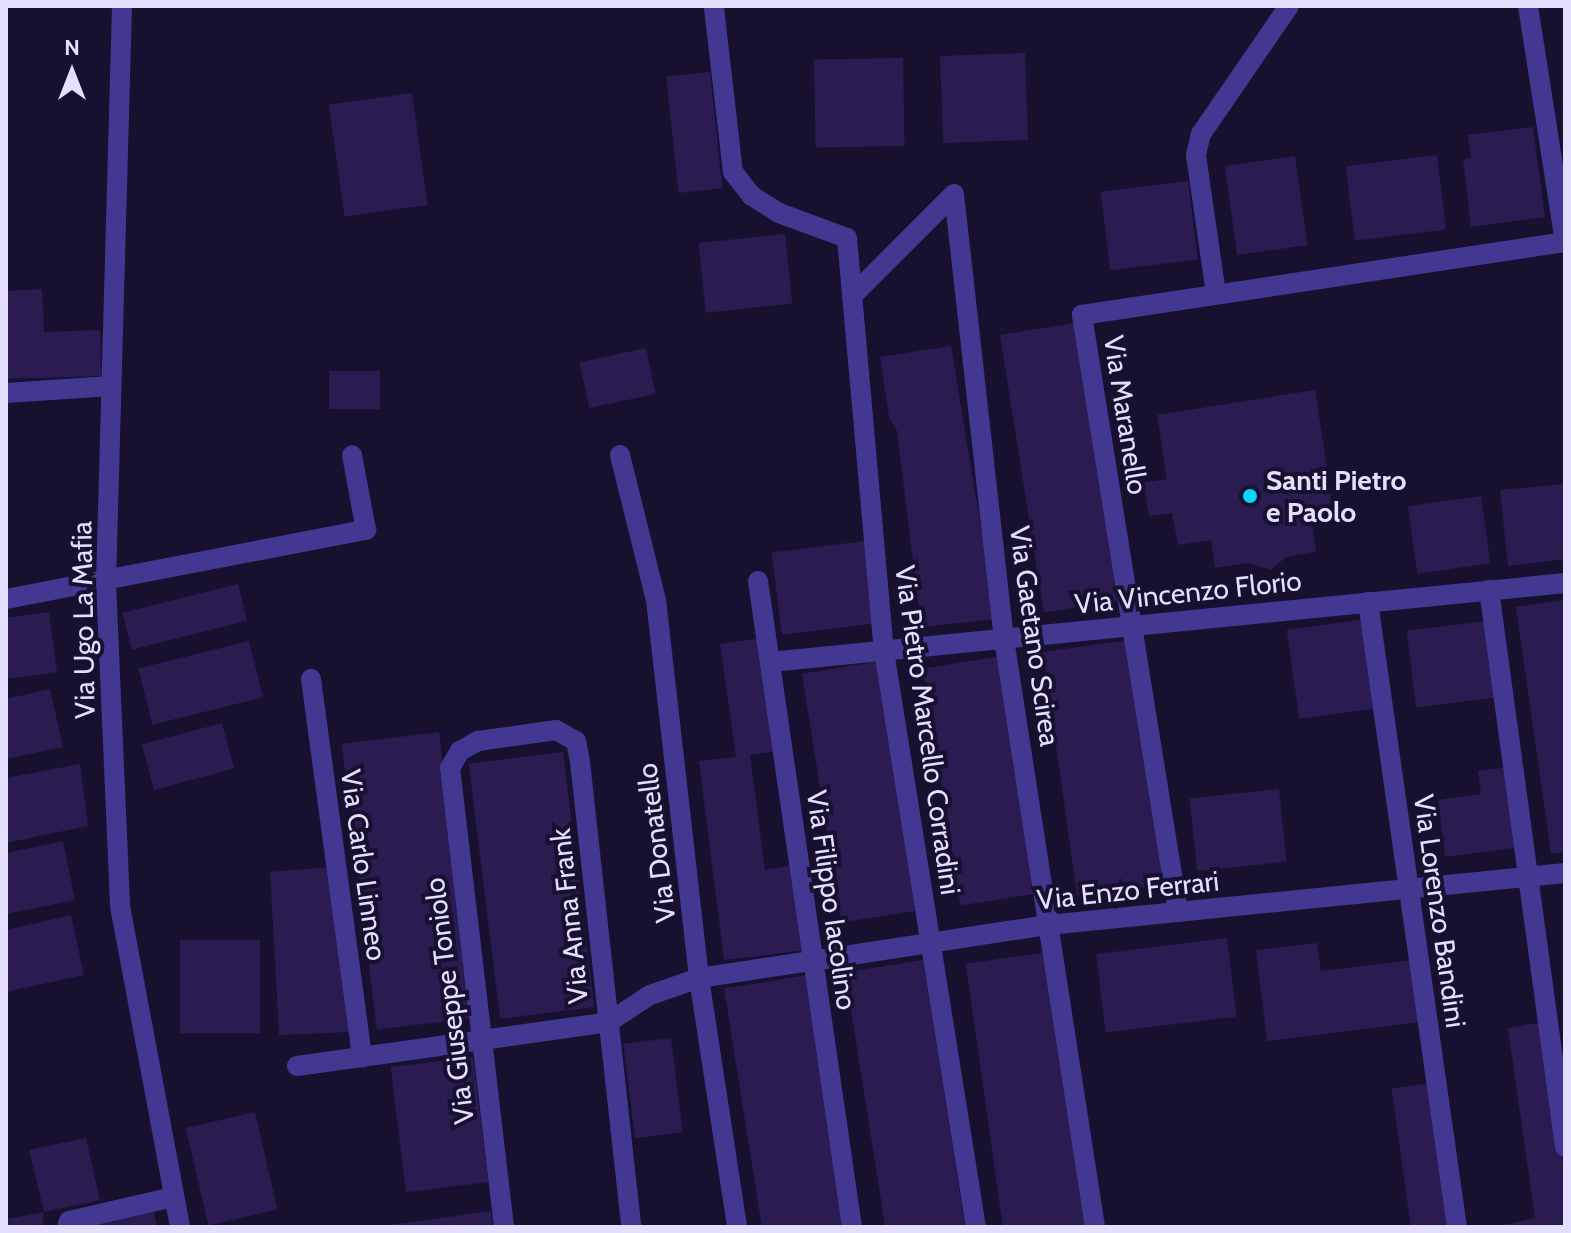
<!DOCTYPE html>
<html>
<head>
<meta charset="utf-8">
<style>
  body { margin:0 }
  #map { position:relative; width:1571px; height:1233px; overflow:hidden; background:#18102f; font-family:Cabin,sans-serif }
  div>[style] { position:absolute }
  .building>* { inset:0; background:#2a1b51; transform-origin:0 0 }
  .street>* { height:20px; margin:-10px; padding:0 10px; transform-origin:10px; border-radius:10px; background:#423891 }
  .dots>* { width:22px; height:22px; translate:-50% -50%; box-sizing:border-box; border:4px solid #18102f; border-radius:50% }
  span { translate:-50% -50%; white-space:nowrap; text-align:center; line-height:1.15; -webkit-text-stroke:8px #18102f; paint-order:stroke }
  .street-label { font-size:28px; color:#e4deff }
  .poi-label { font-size:28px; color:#e4deff; font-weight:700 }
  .left { translate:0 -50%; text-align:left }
  .frame { position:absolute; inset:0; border:8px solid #e4deff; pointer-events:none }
  .north { position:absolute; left:32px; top:32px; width:80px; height:80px; -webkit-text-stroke:6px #18102f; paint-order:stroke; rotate:0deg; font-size:22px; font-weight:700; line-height:32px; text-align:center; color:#e4deff }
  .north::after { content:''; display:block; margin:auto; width:28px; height:36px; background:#e4deff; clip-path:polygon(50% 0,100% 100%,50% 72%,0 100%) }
</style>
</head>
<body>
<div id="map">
  <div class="building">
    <i style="left:1025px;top:53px;width:87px;height:85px;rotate:88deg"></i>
    <i style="left:903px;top:58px;width:88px;height:89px;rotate:89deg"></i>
    <i style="left:710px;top:72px;width:117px;height:44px;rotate:84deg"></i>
    <i style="left:412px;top:93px;width:113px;height:84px;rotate:82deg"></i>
    <i style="clip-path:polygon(1533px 127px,1545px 217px,1471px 227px,1463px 159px,1471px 158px,1468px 135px)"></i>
    <i style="left:1437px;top:155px;width:75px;height:92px;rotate:83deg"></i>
    <i style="left:1295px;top:156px;width:90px;height:71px;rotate:82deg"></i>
    <i style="left:1188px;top:181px;width:79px;height:88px;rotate:83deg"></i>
    <i style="left:785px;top:234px;width:70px;height:87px;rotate:84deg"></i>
    <i style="clip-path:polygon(42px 289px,44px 332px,100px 330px,101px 376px,6px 379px,6px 291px)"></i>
    <i style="left:1075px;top:323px;width:281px;height:76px;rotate:81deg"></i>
    <i style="clip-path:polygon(951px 346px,996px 619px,921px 627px,897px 431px,889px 417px,880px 357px)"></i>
    <i style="left:646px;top:348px;width:47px;height:68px;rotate:78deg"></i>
    <i style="left:329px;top:371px;width:51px;height:38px"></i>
    <i style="clip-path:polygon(1315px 390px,1335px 520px,1312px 524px,1316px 552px,1286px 557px,1271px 570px,1248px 563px,1215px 568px,1211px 540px,1178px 545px,1172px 513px,1149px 516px,1143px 483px,1167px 479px,1157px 415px)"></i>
    <i style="clip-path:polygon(1565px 484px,1565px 559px,1508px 566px,1500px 490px)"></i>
    <i style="left:1481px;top:496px;width:68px;height:74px;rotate:82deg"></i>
    <i style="left:865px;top:541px;width:83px;height:94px;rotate:83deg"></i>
    <i style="left:238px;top:584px;width:38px;height:119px;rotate:76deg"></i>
    <i style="clip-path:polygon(1565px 600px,1565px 852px,1551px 854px,1516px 607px)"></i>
    <i style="clip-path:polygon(49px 612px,57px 672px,6px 679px,6px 618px)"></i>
    <i style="left:1365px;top:619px;width:90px;height:79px;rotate:82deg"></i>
    <i style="left:1487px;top:621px;width:77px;height:81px;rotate:83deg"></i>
    <i style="clip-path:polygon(763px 638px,779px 751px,750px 755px,765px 870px,794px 865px,807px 950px,724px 960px,699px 761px,736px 757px,720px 644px)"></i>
    <i style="left:1129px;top:640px;width:247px;height:87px;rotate:82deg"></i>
    <i style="left:249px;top:641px;width:58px;height:114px;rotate:76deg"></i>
    <i style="left:1002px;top:656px;width:240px;height:80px;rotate:81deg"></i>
    <i style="left:882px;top:661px;width:252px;height:81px;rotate:81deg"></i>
    <i style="clip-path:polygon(50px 689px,63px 747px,6px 759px,6px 699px)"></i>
    <i style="left:222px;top:723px;width:47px;height:83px;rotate:75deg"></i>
    <i style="left:439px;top:732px;width:288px;height:98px;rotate:83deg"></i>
    <i style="left:563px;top:752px;width:257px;height:95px;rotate:83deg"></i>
    <i style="clip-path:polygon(80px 764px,88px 826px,6px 843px,6px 778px)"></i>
    <i style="clip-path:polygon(1510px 767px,1520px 847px,1445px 857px,1438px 800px,1481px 794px,1478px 771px)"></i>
    <i style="left:1279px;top:789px;width:73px;height:90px;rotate:84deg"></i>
    <i style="clip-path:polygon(63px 841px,75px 900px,6px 914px,6px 853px)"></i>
    <i style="clip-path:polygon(331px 867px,350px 1032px,279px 1035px,270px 872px)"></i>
    <i style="clip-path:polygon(71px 915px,84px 975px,6px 992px,6px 930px)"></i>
    <i style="left:1227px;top:938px;width:79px;height:132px;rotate:83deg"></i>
    <i style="left:180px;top:940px;width:80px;height:93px"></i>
    <i style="clip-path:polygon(1317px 943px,1321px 971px,1413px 960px,1420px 1022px,1267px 1041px,1256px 950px)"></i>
    <i style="left:1049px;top:952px;width:278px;height:84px;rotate:82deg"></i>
    <i style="left:923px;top:960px;width:270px;height:79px;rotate:81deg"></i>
    <i style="left:808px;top:975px;width:255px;height:85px;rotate:81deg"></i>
    <i style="clip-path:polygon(1543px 1022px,1565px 1180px,1565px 1227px,1495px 1227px,1535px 1218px,1508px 1028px)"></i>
    <i style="left:671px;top:1038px;width:95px;height:48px;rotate:83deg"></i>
    <i style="left:473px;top:1057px;width:126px;height:83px;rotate:83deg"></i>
    <i style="left:1431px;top:1083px;width:145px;height:40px;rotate:82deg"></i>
    <i style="left:255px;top:1112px;width:100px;height:71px;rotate:77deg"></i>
    <i style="clip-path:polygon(86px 1138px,100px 1200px,44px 1212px,42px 1227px,6px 1227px,6px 1219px,44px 1212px,29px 1150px)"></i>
    <i style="clip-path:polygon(153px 1208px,157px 1227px,76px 1227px)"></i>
    <i style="clip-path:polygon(491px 1211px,493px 1227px,391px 1227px,391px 1225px)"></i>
  </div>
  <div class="street">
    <i style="left:122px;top:6px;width:577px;rotate:91.59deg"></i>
    <i style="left:106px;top:583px;width:323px;rotate:87.5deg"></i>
    <i style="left:120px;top:906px;width:327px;rotate:79.4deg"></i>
    <i style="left:1528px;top:6px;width:240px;rotate:81.1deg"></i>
    <i style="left:714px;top:8px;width:165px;rotate:83.4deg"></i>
    <i style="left:733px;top:172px;width:31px;rotate:52deg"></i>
    <i style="left:752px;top:196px;width:32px;rotate:32deg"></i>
    <i style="left:779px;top:213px;width:72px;rotate:20.2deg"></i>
    <i style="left:847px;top:238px;width:415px;rotate:84.9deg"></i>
    <i style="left:884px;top:651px;width:583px;rotate:80.93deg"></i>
    <i style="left:1216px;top:294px;width:140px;rotate:-98.2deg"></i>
    <i style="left:1196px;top:155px;width:22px;rotate:-77deg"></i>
    <i style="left:1201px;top:134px;width:155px;rotate:-55.5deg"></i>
    <i style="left:852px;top:296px;width:144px;rotate:-45deg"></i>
    <i style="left:954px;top:194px;width:448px;rotate:83.6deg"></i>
    <i style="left:1004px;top:639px;width:595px;rotate:81.2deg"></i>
    <i style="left:6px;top:393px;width:105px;rotate:-3.8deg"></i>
    <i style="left:620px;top:455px;width:149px;rotate:76.1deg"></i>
    <i style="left:656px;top:600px;width:380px;rotate:83.5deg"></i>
    <i style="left:699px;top:978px;width:252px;rotate:81.3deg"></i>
    <i style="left:758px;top:581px;width:653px;rotate:81.72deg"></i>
    <i style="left:1489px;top:590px;width:562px;rotate:82.23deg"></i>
    <i style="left:6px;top:599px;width:367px;rotate:-10.9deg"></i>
    <i style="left:366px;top:530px;width:76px;rotate:-100.6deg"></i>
    <i style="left:1368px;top:602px;width:631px;rotate:81.9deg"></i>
    <i style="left:770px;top:662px;width:799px;rotate:-5.67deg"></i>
    <i style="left:311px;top:679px;width:382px;rotate:82.3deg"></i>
    <i style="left:1178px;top:912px;width:605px;rotate:-99.14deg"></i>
    <i style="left:1082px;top:315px;width:488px;rotate:-8.6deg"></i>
    <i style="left:297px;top:1066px;width:315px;rotate:-8deg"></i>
    <i style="left:609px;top:1022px;width:49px;rotate:-33.4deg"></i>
    <i style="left:650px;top:995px;width:52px;rotate:-19.1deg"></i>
    <i style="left:699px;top:978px;width:114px;rotate:-8.6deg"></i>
    <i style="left:812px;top:961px;width:239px;rotate:-8.7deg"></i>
    <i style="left:1048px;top:925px;width:520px;rotate:-5.74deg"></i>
    <i style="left:67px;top:1227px;width:6px;rotate:-72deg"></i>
    <i style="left:69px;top:1221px;width:107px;rotate:-13deg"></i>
    <i style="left:504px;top:1227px;width:462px;rotate:-96.7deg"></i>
    <i style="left:450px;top:768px;width:20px;rotate:-60deg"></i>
    <i style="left:460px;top:751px;width:21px;rotate:-29deg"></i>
    <i style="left:478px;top:741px;width:79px;rotate:-8deg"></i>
    <i style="left:556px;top:730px;width:23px;rotate:29deg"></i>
    <i style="left:576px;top:741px;width:21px;rotate:79deg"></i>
    <i style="left:580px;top:762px;width:468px;rotate:83.7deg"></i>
  </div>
  <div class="dots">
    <i style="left:1250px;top:496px;background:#0ad4ff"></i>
  </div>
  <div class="street-label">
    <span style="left:1126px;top:415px;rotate:81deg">Via Maranello</span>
    <span style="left:1188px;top:592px;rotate:-6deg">Via Vincenzo Florio</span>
    <span style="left:83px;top:620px;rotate:-91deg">Via Ugo La Mafia</span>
    <span style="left:1035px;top:636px;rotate:82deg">Via Gaetano Scirea</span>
    <span style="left:928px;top:730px;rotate:82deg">Via Pietro Marcello Corradini</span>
    <span style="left:656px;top:843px;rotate:-97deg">Via Donatello</span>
    <span style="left:364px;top:865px;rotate:82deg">Via Carlo Linneo</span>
    <span style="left:1128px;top:890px;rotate:-6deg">Via Enzo Ferrari</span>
    <span style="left:832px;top:900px;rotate:82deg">Via Filippo Iacolino</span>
    <span style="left:1440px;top:911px;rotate:82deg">Via Lorenzo Bandini</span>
    <span style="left:569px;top:916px;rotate:-96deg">Via Anna Frank</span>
    <span style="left:449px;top:1001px;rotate:-97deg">Via Giuseppe Toniolo</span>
  </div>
  <div class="poi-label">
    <span class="left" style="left:1266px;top:496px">Santi Pietro<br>e Paolo</span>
  </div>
  <div class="frame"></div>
  <div class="north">N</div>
</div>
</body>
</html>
